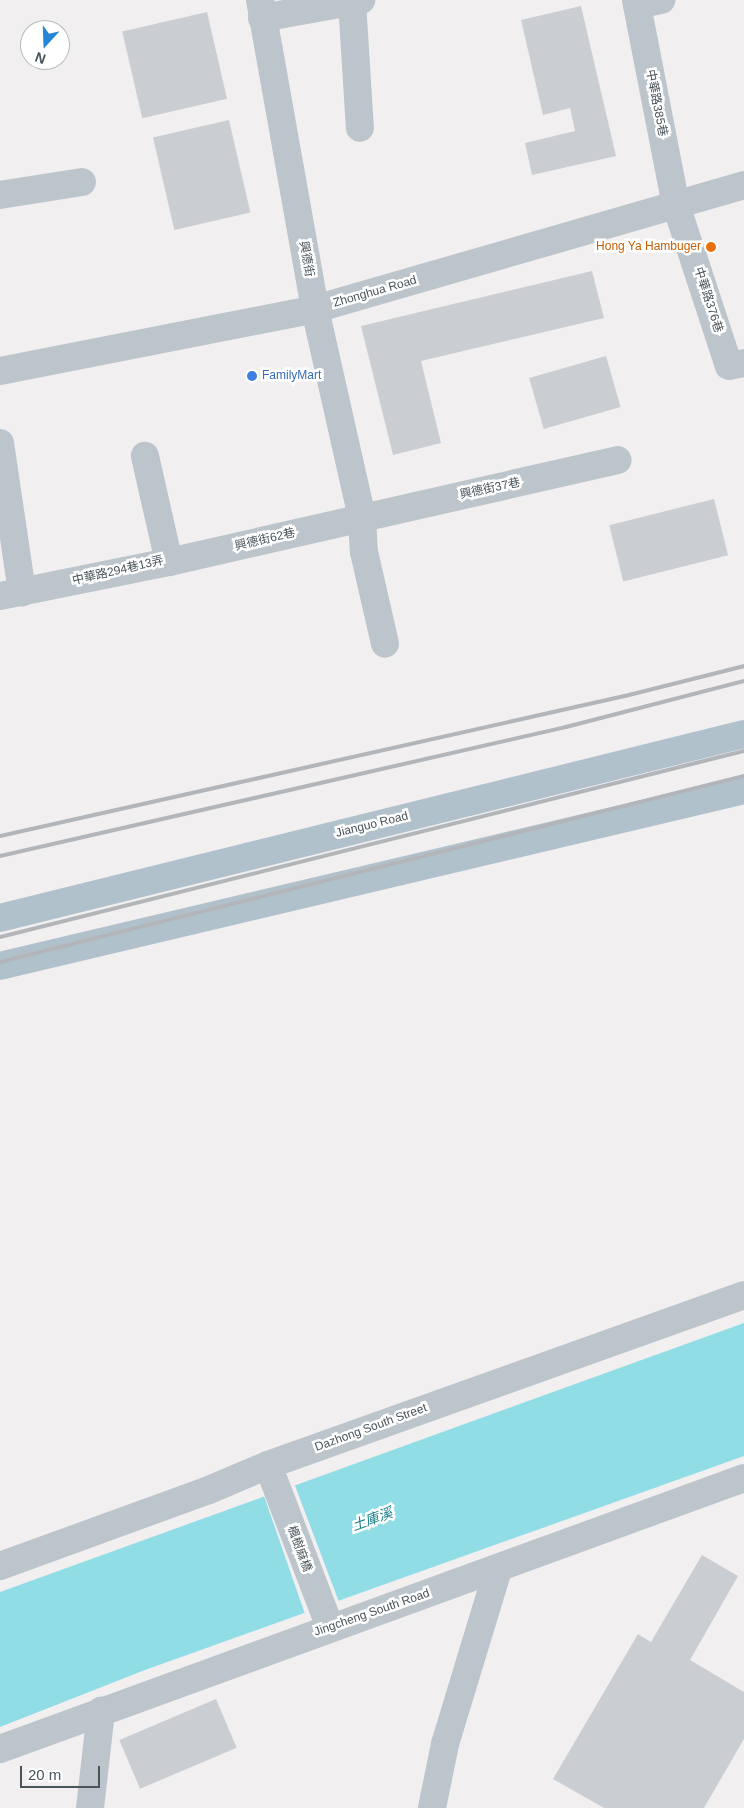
<!DOCTYPE html>
<html>
<head>
<meta charset="utf-8">
<style>
  body { margin:0 }
  #map { position:relative; width:744px; height:1808px; overflow:hidden; background:#f2eff0; font-family:Helvetica,"Noto Sans TC",sans-serif }
  div>[style] { position:absolute }
  .water>* { inset:0; background:#91dde6 }
  .pier>* { inset:0; background:#f2eff0 }
  .building>* { inset:0; background:#cacdd2; transform-origin:0 0 }
  .minor>* { height:28px; margin:-14px; padding:0 14px; transform-origin:14px; border-radius:14px; background:#bcc5cb }
  .major>* { height:28px; margin:-14px; padding:0 14px; transform-origin:14px; border-radius:14px; background:#b1c1cc }
  .rail>* { height:4px; margin:-2px; padding:0 2px; transform-origin:2px; border-radius:2px; background:#b2b5b9 }
  .dots>* { width:14px; height:14px; translate:-50% -50%; box-sizing:border-box; border:2px solid #fff; border-radius:50% }
  span { translate:-50% -50%; white-space:nowrap; text-align:center; line-height:1.15; -webkit-text-stroke:5px #fff; paint-order:stroke }
  .street-label { font-size:12px; color:#49545b }
  .food-label { font-size:12px; color:#c56008 }
  .right { translate:-100% -50%; text-align:right }
  .shop-label { font-size:12px; color:#366cbe }
  .left { translate:0 -50%; text-align:left }
  .water-label { font-size:14px; color:#157f8b; font-style:italic }
  .north { position:absolute; left:20px; top:20px; width:50px; height:50px; box-sizing:border-box; background:#fff; border:1px solid #b6bbbd; border-radius:50%; rotate:200deg; font-size:14px; font-weight:700; line-height:20px; text-align:center; color:#49545b }
  .north::after { content:''; display:block; margin:auto; width:18px; height:22px; background:#2585d6; clip-path:polygon(50% 0,100% 100%,50% 72%,0 100%) }
  .scale { position:absolute; left:20px; top:1766px; width:80px; height:22px; box-sizing:border-box; border:2px solid #49545b; border-top:0; padding-left:6px; font-size:15px; line-height:18px; white-space:nowrap; color:#49545b; -webkit-text-stroke:4px #fff; paint-order:stroke }
</style>
</head>
<body>
<div id="map">
  <div class="water">
    <i style="clip-path:polygon(744px 1323px,744px 1456px,145px 1670px,0 1727px,0 1592px)"></i>
  </div>
  <div class="pier">
    <i style="clip-path:polygon(294px 1483px,339px 1602px,305px 1614px,264px 1496px,261px 1495px)"></i>
  </div>
  <div class="building">
    <i style="clip-path:polygon(581px 6px,616px 156px,532px 175px,525px 143px,575px 131px,570px 108px,543px 115px,521px 20px)"></i>
    <i style="left:207px;top:12px;width:89px;height:87px;rotate:77deg"></i>
    <i style="left:229px;top:120px;width:95px;height:78px;rotate:77deg"></i>
    <i style="clip-path:polygon(592px 271px,604px 318px,421px 361px,441px 443px,393px 455px,361px 326px)"></i>
    <i style="left:606px;top:356px;width:53px;height:80px;rotate:74deg"></i>
    <i style="left:714px;top:499px;width:58px;height:108px;rotate:76deg"></i>
    <i style="clip-path:polygon(702px 1555px,738px 1576px,690px 1660px,744px 1692px,744px 1739px,704px 1808px,604px 1808px,553px 1779px,638px 1634px,651px 1642px)"></i>
    <i style="left:216px;top:1699px;width:53px;height:105px;rotate:67deg"></i>
  </div>
  <div class="minor">
    <i style="left:260px;top:0;width:314px;rotate:79.9deg"></i>
    <i style="left:315px;top:309px;width:213px;rotate:77.3deg"></i>
    <i style="left:362px;top:517px;width:35px;rotate:87deg"></i>
    <i style="left:364px;top:552px;width:94px;rotate:77.1deg"></i>
    <i style="left:636px;top:0;width:209px;rotate:79deg"></i>
    <i style="left:676px;top:205px;width:169px;rotate:71.8deg"></i>
    <i style="left:729px;top:366px;width:15px;rotate:-11deg"></i>
    <i style="left:352px;top:2px;width:126px;rotate:86.4deg"></i>
    <i style="left:637px;top:5px;width:25px;rotate:-12deg"></i>
    <i style="left:262px;top:18px;width:101px;rotate:-10.3deg"></i>
    <i style="left:0;top:195px;width:83px;rotate:-9deg"></i>
    <i style="left:0;top:371px;width:321px;rotate:-11.1deg"></i>
    <i style="left:315px;top:309px;width:447px;rotate:-16.1deg"></i>
    <i style="left:0;top:443px;width:151px;rotate:81.6deg"></i>
    <i style="left:169px;top:562px;width:460px;rotate:-12.8deg"></i>
    <i style="left:0;top:596px;width:172px;rotate:-11.4deg"></i>
    <i style="left:169px;top:562px;width:109px;rotate:-102.8deg"></i>
    <i style="left:268px;top:1465px;width:173px;rotate:69.1deg"></i>
    <i style="left:0;top:1566px;width:222px;rotate:-20deg"></i>
    <i style="left:209px;top:1490px;width:64px;rotate:-23deg"></i>
    <i style="left:268px;top:1465px;width:505px;rotate:-19.65deg"></i>
    <i style="left:0;top:1749px;width:792px;rotate:-20.01deg"></i>
    <i style="left:90px;top:1808px;width:98px;rotate:-83.5deg"></i>
    <i style="left:432px;top:1808px;width:65px;rotate:-78.5deg"></i>
    <i style="left:445px;top:1744px;width:182px;rotate:-73.1deg"></i>
  </div>
  <div class="major">
    <i style="left:0;top:918px;width:766px;rotate:-13.89deg"></i>
    <i style="left:0;top:966px;width:765px;rotate:-13.31deg"></i>
  </div>
  <div class="rail">
    <i style="left:0;top:836px;width:640px;rotate:-12.63deg"></i>
    <i style="left:625px;top:696px;width:123px;rotate:-14.1deg"></i>
    <i style="left:0;top:856px;width:581px;rotate:-12.84deg"></i>
    <i style="left:566px;top:727px;width:184px;rotate:-14.5deg"></i>
    <i style="left:0;top:937px;width:767px;rotate:-14.04deg"></i>
    <i style="left:0;top:962px;width:767px;rotate:-14.04deg"></i>
  </div>
  <div class="dots">
    <i style="left:711px;top:247px;background:#e8710a"></i>
    <i style="left:252px;top:376px;background:#3f7fe0"></i>
  </div>
  <div class="street-label">
    <span style="left:656px;top:103px;rotate:79deg">中華路385巷</span>
    <span style="left:306px;top:259px;rotate:80deg">興德街</span>
    <span style="left:375px;top:292px;rotate:-16deg">Zhonghua Road</span>
    <span style="left:708px;top:300px;rotate:72deg">中華路376巷</span>
    <span style="left:490px;top:489px;rotate:-12deg">興德街37巷</span>
    <span style="left:265px;top:540px;rotate:-13deg">興德街62巷</span>
    <span style="left:118px;top:571px;rotate:-13deg">中華路294巷13弄</span>
    <span style="left:372px;top:825px;rotate:-14deg">Jianguo Road</span>
    <span style="left:371px;top:1428px;rotate:-20deg">Dazhong South Street</span>
    <span style="left:299px;top:1549px;rotate:70deg">楓樹麻橋</span>
    <span style="left:372px;top:1613px;rotate:-19deg">Jingcheng South Road</span>
  </div>
  <div class="food-label">
    <span class="right" style="left:701px;top:247px">Hong Ya Hambuger</span>
  </div>
  <div class="shop-label">
    <span class="left" style="left:262px;top:376px">FamilyMart</span>
  </div>
  <div class="water-label">
    <span style="left:372px;top:1519px;rotate:-20deg">土庫溪</span>
  </div>
  <div class="north">N</div>
  <div class="scale">20 m</div>
</div>
</body>
</html>
